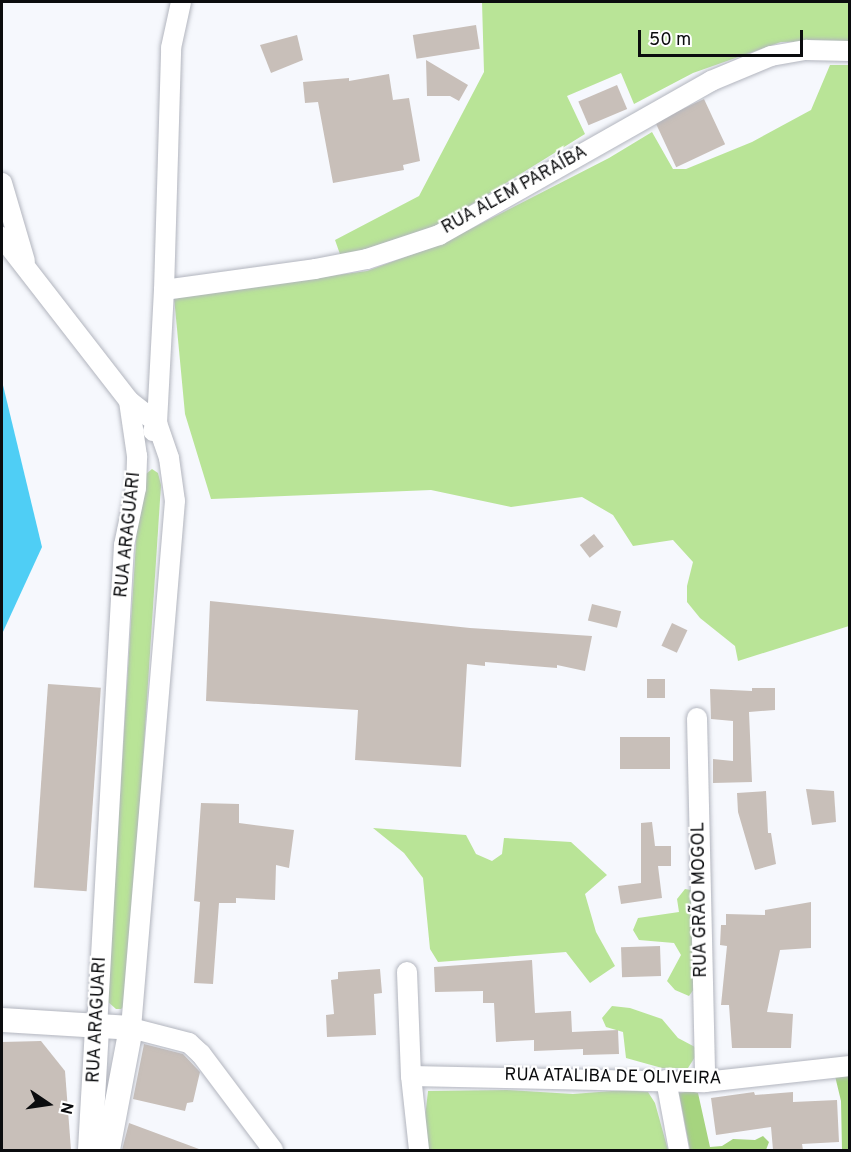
<!DOCTYPE html>
<html>
<head>
<meta charset="utf-8">
<style>
  body { margin:0 }
  #map { position:relative; width:851px; height:1152px; overflow:hidden; background:#f6f8fd; font-family:Overpass,sans-serif }
  div>[style] { position:absolute }
  .green>* { inset:0; background:#b9e497 }
  .forest>* { inset:0; background:#a6d47f }
  .water>* { inset:0; background:#4fcef5 }
  .building>* { inset:0; background:#c8bfb9; transform-origin:0 0 }
  .roads { filter:drop-shadow(0 0 2px #b2b5be) drop-shadow(0 0 2px #b2b5be) }
  .minor>* { height:20px; margin:-10px; padding:0 10px; transform-origin:10px; border-radius:10px; background:#fff }
  .tertiary>* { height:24px; margin:-12px; padding:0 12px; transform-origin:12px; border-radius:12px; background:#fff }
  span { translate:-50% -50%; white-space:nowrap; text-align:center; line-height:1.15; -webkit-text-stroke:4.5px #fff; paint-order:stroke }
  .street-label { font-size:18px; color:#0b0c0e }
  .frame { position:absolute; inset:0; border:3px solid #0b0c0e; pointer-events:none }
  .north { position:absolute; left:18px; top:1074px; width:60px; height:60px; -webkit-text-stroke:4px #fff; paint-order:stroke; rotate:103deg; font-size:16px; font-weight:700; line-height:24px; text-align:center; color:#0b0c0e }
  .north::after { content:''; display:block; margin:auto; width:21px; height:27px; background:#0b0c0e; clip-path:polygon(50% 0,100% 100%,50% 72%,0 100%) }
  .scale { position:absolute; left:638px; top:30px; width:165px; height:27px; box-sizing:border-box; border:3px solid #0b0c0e; border-top:0; padding-left:8px; font-size:18px; line-height:21px; white-space:nowrap; color:#0b0c0e; -webkit-text-stroke:4px #fff; paint-order:stroke }
</style>
</head>
<body>
<div id="map">
  <div class="green">
    <i style="clip-path:polygon(482px 2px,849px 2px,849px 41px,781px 42px,693px 73px,634px 104px,621px 73px,567px 96px,585px 134px,435px 227px,341px 257px,335px 240px,419px 196px,484px 72px)"></i>
    <i style="clip-path:polygon(830px 65px,849px 65px,849px 626px,738px 661px,735px 646px,700px 618px,687px 602px,687px 586px,693px 562px,673px 540px,633px 546px,613px 515px,582px 497px,511px 507px,431px 490px,211px 499px,185px 414px,174px 297px,367px 271px,443px 243px,609px 158px,652px 132px,673px 169px,686px 169px,752px 142px,811px 110px)"></i>
    <i style="clip-path:polygon(152px 469px,158px 473px,161px 485px,127px 1004px,121px 1009px,116px 1009px,107px 1001px,140px 479px)"></i>
    <i style="clip-path:polygon(373px 828px,466px 835px,476px 854px,492px 861px,502px 854px,504px 838px,571px 842px,607px 875px,585px 894px,596px 932px,615px 966px,590px 983px,566px 952px,438px 962px,430px 949px,423px 878px,404px 853px)"></i>
    <i style="clip-path:polygon(685px 889px,691px 890px,694px 989px,689px 996px,675px 990px,667px 981px,681px 955px,674px 943px,639px 940px,633px 930px,638px 918px,679px 912px,677px 899px)"></i>
    <i style="clip-path:polygon(612px 1006px,630px 1008px,662px 1019px,678px 1038px,695px 1047px,695px 1057px,688px 1068px,662px 1068px,626px 1058px,623px 1032px,606px 1027px,602px 1018px)"></i>
    <i style="clip-path:polygon(507px 1090px,573px 1094px,625px 1090px,648px 1092px,655px 1103px,668px 1150px,429px 1150px,424px 1126px,428px 1091px)"></i>
  </div>
  <div class="forest">
    <i style="clip-path:polygon(849px 1074px,849px 1150px,842px 1150px,841px 1101px,835px 1076px)"></i>
    <i style="clip-path:polygon(691px 1091px,698px 1093px,710px 1147px,722px 1146px,733px 1139px,755px 1140px,763px 1136px,769px 1142px,766px 1150px,690px 1150px,679px 1093px)"></i>
  </div>
  <div class="water">
    <i style="clip-path:polygon(2px 381px,42px 547px,2px 634px)"></i>
  </div>
  <div class="building">
    <i style="left:476px;top:25px;width:24px;height:64px;rotate:81deg"></i>
    <i style="clip-path:polygon(297px 35px,303px 60px,271px 73px,260px 45px)"></i>
    <i style="clip-path:polygon(426px 60px,468px 85px,459px 101px,450px 96px,427px 96px)"></i>
    <i style="clip-path:polygon(389px 74px,393px 100px,409px 98px,420px 161px,403px 165px,404px 170px,333px 183px,318px 102px,305px 103px,303px 82px,349px 78px,349px 81px)"></i>
    <i style="left:617px;top:85px;width:26px;height:42px;rotate:67deg"></i>
    <i style="left:704px;top:99px;width:50px;height:54px;rotate:65deg"></i>
    <i style="left:594px;top:534px;width:16px;height:18px;rotate:52deg"></i>
    <i style="clip-path:polygon(210px 601px,470px 628px,592px 636px,585px 671px,557px 665px,557px 668px,485px 662px,485px 666px,467px 664px,461px 767px,355px 760px,358px 710px,206px 701px)"></i>
    <i style="left:592px;top:604px;width:30px;height:17px;rotate:14deg"></i>
    <i style="left:672px;top:623px;width:17px;height:25px;rotate:25deg"></i>
    <i style="left:647px;top:679px;width:18px;height:19px"></i>
    <i style="left:48px;top:684px;width:53px;height:204px;rotate:4deg"></i>
    <i style="clip-path:polygon(752px 688px,775px 688px,775px 710px,749px 712px,752px 782px,713px 783px,713px 759px,733px 761px,733px 721px,711px 719px,710px 689px,752px 691px)"></i>
    <i style="left:620px;top:737px;width:50px;height:32px"></i>
    <i style="clip-path:polygon(806px 789px,834px 791px,836px 822px,812px 825px)"></i>
    <i style="clip-path:polygon(766px 791px,768px 833px,771px 833px,776px 864px,755px 870px,738px 812px,737px 793px)"></i>
    <i style="clip-path:polygon(201px 803px,239px 804px,239px 823px,294px 830px,289px 868px,276px 865px,275px 900px,236px 898px,236px 903px,219px 903px,213px 984px,194px 983px,200px 902px,194px 901px)"></i>
    <i style="clip-path:polygon(652px 822px,655px 846px,671px 846px,671px 866px,658px 866px,662px 898px,621px 904px,618px 886px,641px 883px,641px 823px)"></i>
    <i style="clip-path:polygon(811px 902px,811px 948px,780px 950px,767px 1012px,793px 1014px,791px 1048px,732px 1048px,729px 1005px,721px 1005px,727px 946px,720px 945px,721px 925px,726px 925px,726px 914px,765px 915px,765px 910px)"></i>
    <i style="left:660px;top:946px;width:30px;height:39px;rotate:88deg"></i>
    <i style="clip-path:polygon(532px 960px,535px 1013px,571px 1011px,572px 1032px,618px 1030px,619px 1054px,583px 1055px,583px 1049px,534px 1051px,534px 1040px,496px 1042px,494px 1003px,483px 1003px,483px 991px,435px 992px,434px 967px)"></i>
    <i style="clip-path:polygon(380px 969px,382px 993px,374px 994px,376px 1035px,327px 1037px,326px 1015px,334px 1014px,331px 980px,338px 979px,338px 972px)"></i>
    <i style="clip-path:polygon(41px 1041px,65px 1071px,71px 1150px,2px 1150px,2px 1042px)"></i>
    <i style="clip-path:polygon(144px 1044px,183px 1054px,200px 1072px,193px 1102px,187px 1103px,185px 1111px,133px 1099px)"></i>
    <i style="clip-path:polygon(754px 1092px,755px 1095px,793px 1092px,793px 1102px,837px 1100px,839px 1142px,802px 1144px,803px 1150px,773px 1150px,771px 1127px,716px 1135px,711px 1098px)"></i>
    <i style="clip-path:polygon(129px 1123px,199px 1149px,198px 1150px,122px 1150px)"></i>
  </div>
  <div class="roads">
    <div class="minor">
      <i style="left:2px;top:183px;width:81px;rotate:73.6deg"></i>
      <i style="left:2px;top:237px;width:207px;rotate:52.2deg"></i>
      <i style="left:129px;top:401px;width:36px;rotate:38deg"></i>
      <i style="left:157px;top:423px;width:37px;rotate:71deg"></i>
      <i style="left:169px;top:458px;width:43px;rotate:82.1deg"></i>
      <i style="left:175px;top:501px;width:529px;rotate:94.77deg"></i>
      <i style="left:131px;top:1028px;width:60px;rotate:14.5deg"></i>
      <i style="left:189px;top:1043px;width:16px;rotate:43deg"></i>
      <i style="left:201px;top:1054px;width:120px;rotate:53.1deg"></i>
      <i style="left:164px;top:290px;width:152px;rotate:-7.9deg"></i>
      <i style="left:315px;top:269px;width:53px;rotate:-10.9deg"></i>
      <i style="left:367px;top:259px;width:76px;rotate:-18.4deg"></i>
      <i style="left:439px;top:235px;width:313px;rotate:-29.5deg"></i>
      <i style="left:711px;top:81px;width:65px;rotate:-22.6deg"></i>
      <i style="left:771px;top:56px;width:36px;rotate:-10deg"></i>
      <i style="left:806px;top:50px;width:44px;rotate:1.3deg"></i>
      <i style="left:153px;top:431px;width:9px;rotate:-63deg"></i>
      <i style="left:157px;top:423px;width:133px;rotate:-87deg"></i>
      <i style="left:164px;top:290px;width:242px;rotate:-88.3deg"></i>
      <i style="left:171px;top:48px;width:47px;rotate:-77.7deg"></i>
      <i style="left:697px;top:718px;width:364px;rotate:88.7deg"></i>
      <i style="left:407px;top:972px;width:104px;rotate:87.8deg"></i>
      <i style="left:411px;top:1076px;width:74px;rotate:83.8deg"></i>
      <i style="left:97px;top:1028px;width:484px;rotate:-86.8deg"></i>
      <i style="left:124px;top:545px;width:58px;rotate:-78.1deg"></i>
      <i style="left:136px;top:488px;width:32px;rotate:-88deg"></i>
      <i style="left:137px;top:456px;width:56px;rotate:-98.3deg"></i>
      <i style="left:411px;top:1076px;width:294px;rotate:1.2deg"></i>
      <i style="left:705px;top:1082px;width:146px;rotate:-6.3deg"></i>
      <i style="left:666px;top:1080px;width:71px;rotate:79.5deg"></i>
    </div>
    <div class="tertiary">
      <i style="left:2px;top:1020px;width:129px;rotate:3.5deg"></i>
      <i style="left:131px;top:1028px;width:124px;rotate:100.7deg"></i>
      <i style="left:90px;top:1150px;width:122px;rotate:-86.7deg"></i>
    </div>
  </div>
  <div class="street-label">
    <span style="left:515px;top:191px;rotate:-29deg">RUA ALEM PARAÍBA</span>
    <span style="left:129px;top:535px;rotate:-84deg">RUA ARAGUARI</span>
    <span style="left:701px;top:900px;rotate:-91deg">RUA GRÃO MOGOL</span>
    <span style="left:98px;top:1020px;rotate:-87deg">RUA ARAGUARI</span>
    <span style="left:613px;top:1078px;rotate:1deg">RUA ATALIBA DE OLIVEIRA</span>
  </div>
  <div class="frame"></div>
  <div class="north">N</div>
  <div class="scale">50 m</div>
</div>
</body>
</html>
